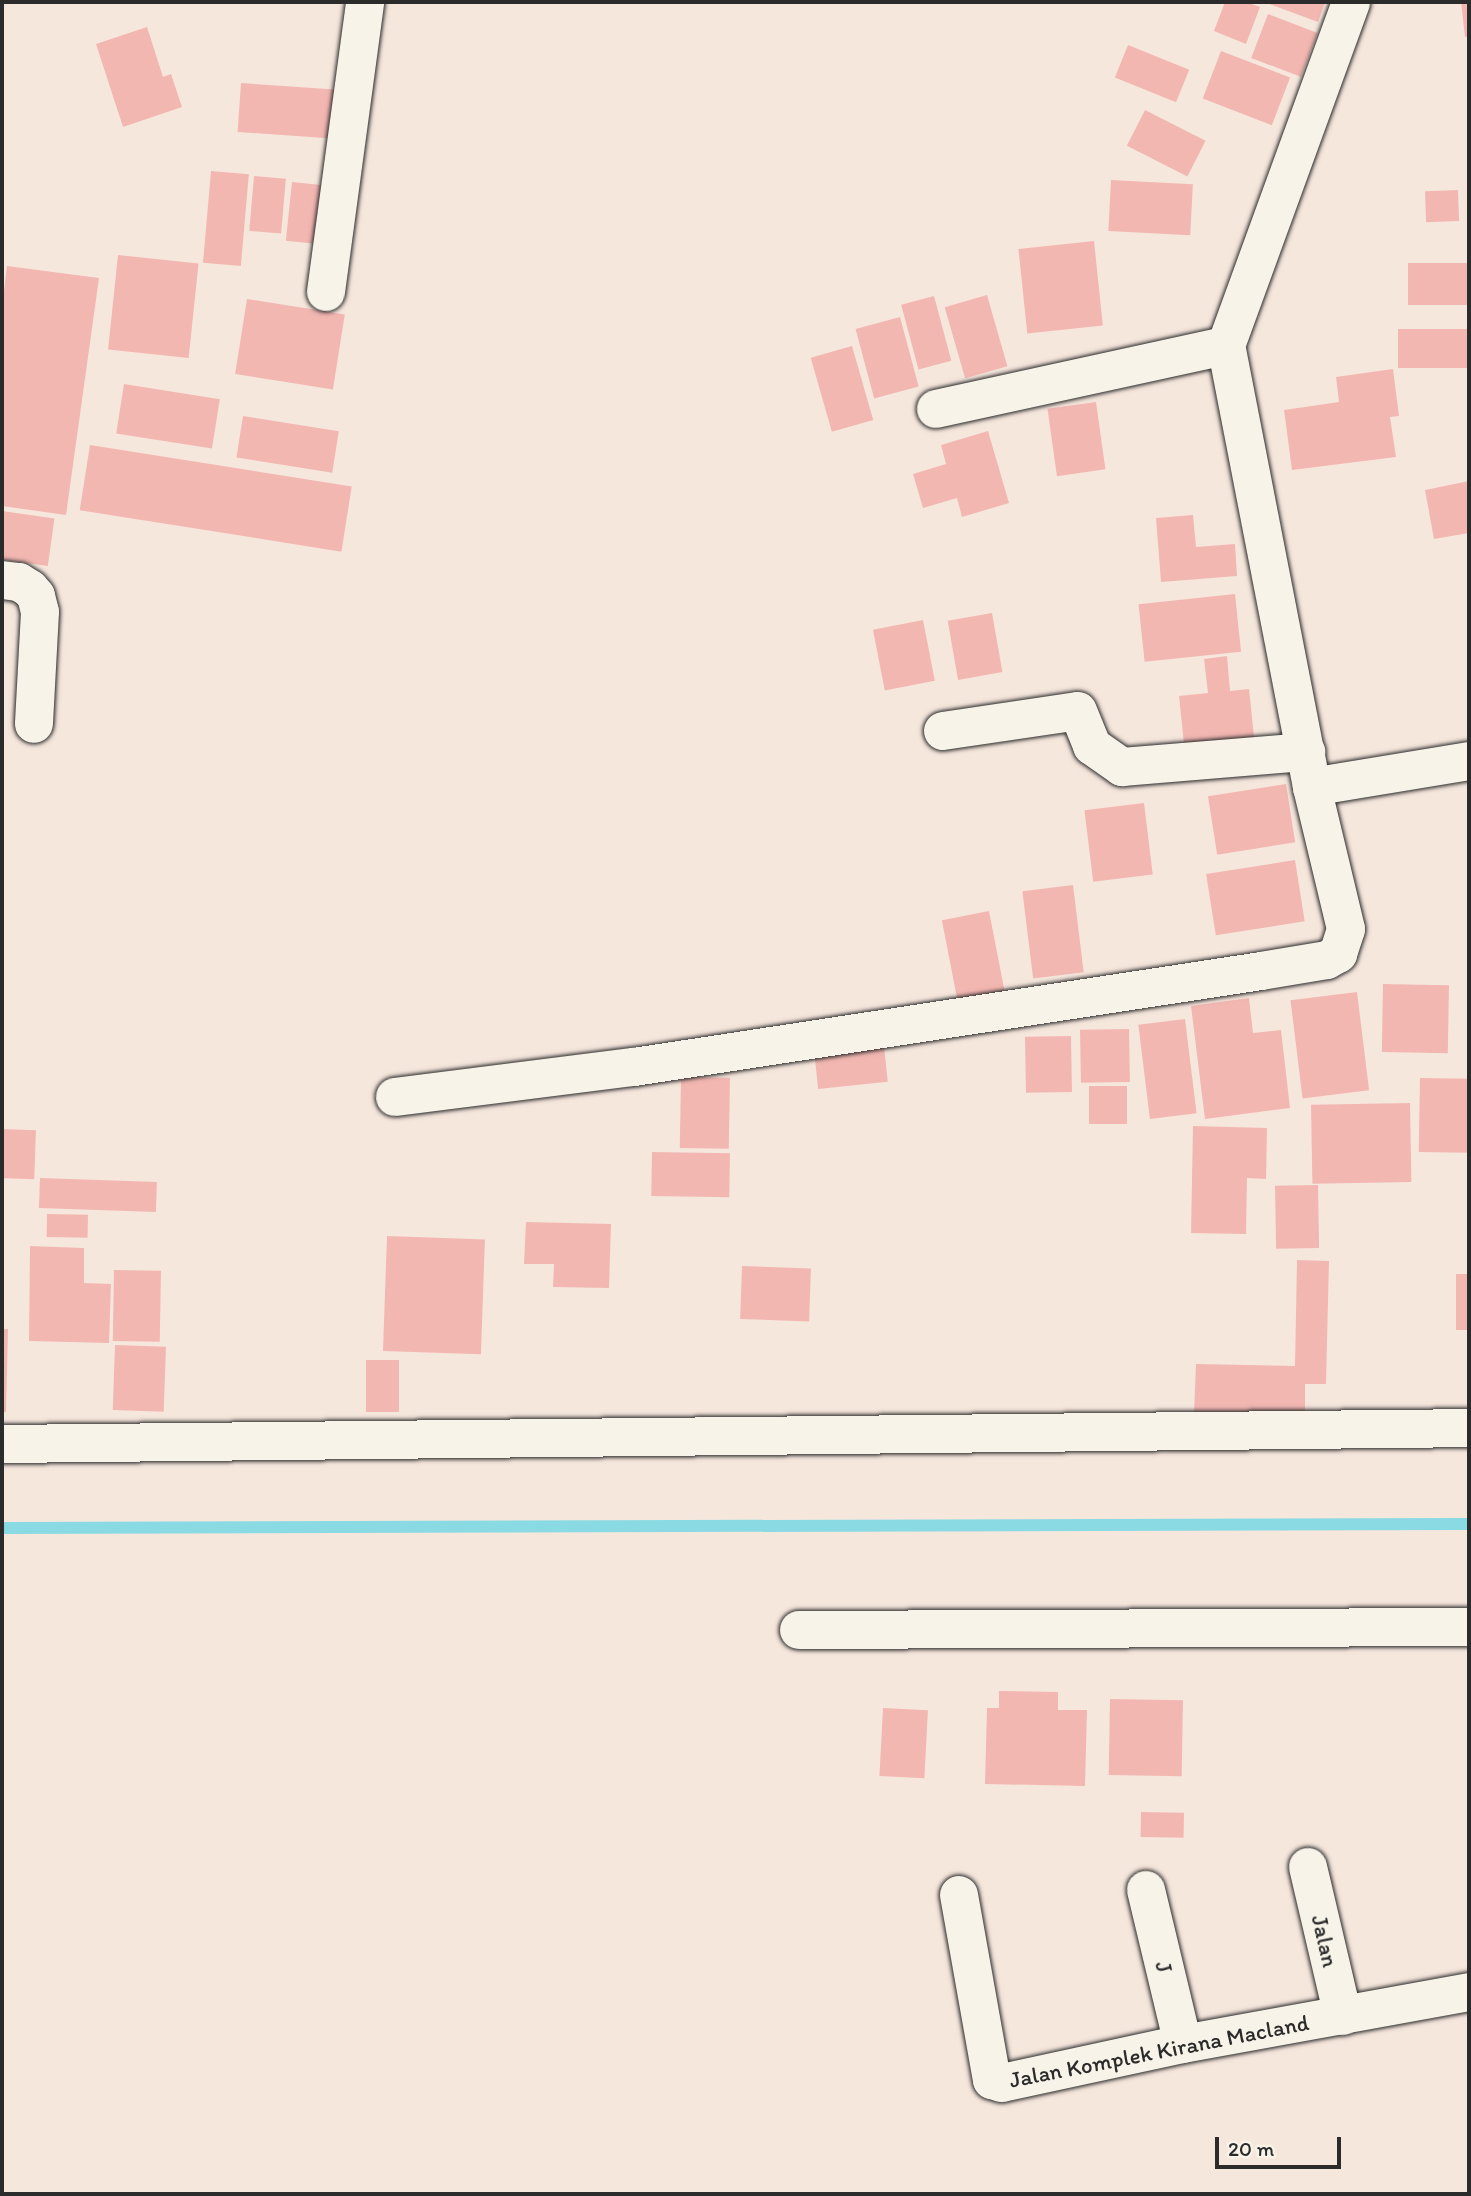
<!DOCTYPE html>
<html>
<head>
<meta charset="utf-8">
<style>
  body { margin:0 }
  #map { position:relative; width:1471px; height:2196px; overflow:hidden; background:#f6e7dd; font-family:Itim,sans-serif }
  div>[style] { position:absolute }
  .stream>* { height:12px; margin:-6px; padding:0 6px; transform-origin:6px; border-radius:6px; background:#8adae4 }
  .building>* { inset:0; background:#f3b7b2; transform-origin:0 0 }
  .roads { filter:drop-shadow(0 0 2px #2b2b2b) drop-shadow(0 0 2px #2b2b2b) }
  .street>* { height:38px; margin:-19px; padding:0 19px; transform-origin:19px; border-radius:19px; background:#f7f3e8 }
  span { translate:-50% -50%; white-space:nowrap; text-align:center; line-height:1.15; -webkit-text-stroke:5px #f7f3e8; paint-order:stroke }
  .street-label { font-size:23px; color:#2b2b2b }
  .frame { position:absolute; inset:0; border:4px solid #2b2b2b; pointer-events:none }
  .scale { position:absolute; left:1215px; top:2137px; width:126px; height:32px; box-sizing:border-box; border:4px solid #2b2b2b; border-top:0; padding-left:9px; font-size:21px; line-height:24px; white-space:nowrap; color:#2b2b2b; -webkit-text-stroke:5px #f7f3e8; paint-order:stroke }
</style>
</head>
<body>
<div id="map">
  <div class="stream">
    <i style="left:2px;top:1528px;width:1467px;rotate:-0.16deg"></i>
  </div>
  <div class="building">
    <i style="clip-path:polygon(1225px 2px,1246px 2px,1260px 7px,1246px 44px,1214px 31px)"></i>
    <i style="clip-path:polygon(1264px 2px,1325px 2px,1318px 22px)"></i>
    <i style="clip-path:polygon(1461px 2px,1469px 2px,1469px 36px,1465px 37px)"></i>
    <i style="left:1268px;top:14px;width:53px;height:47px;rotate:21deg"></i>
    <i style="clip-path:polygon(147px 27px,163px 77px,171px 74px,182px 107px,123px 127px,96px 44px)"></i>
    <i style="left:1128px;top:45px;width:66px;height:35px;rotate:22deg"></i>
    <i style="left:1221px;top:51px;width:74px;height:51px;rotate:21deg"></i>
    <i style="left:241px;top:83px;width:94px;height:49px;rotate:4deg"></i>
    <i style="left:1145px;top:110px;width:68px;height:40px;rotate:27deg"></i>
    <i style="left:211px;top:171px;width:38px;height:92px;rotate:5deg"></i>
    <i style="left:254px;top:176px;width:32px;height:55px;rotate:5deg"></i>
    <i style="left:1111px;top:180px;width:82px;height:51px;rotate:3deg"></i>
    <i style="left:292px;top:182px;width:39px;height:59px;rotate:6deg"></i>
    <i style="left:1458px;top:190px;width:31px;height:33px;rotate:88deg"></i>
    <i style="left:1094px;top:241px;width:85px;height:76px;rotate:84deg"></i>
    <i style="left:118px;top:255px;width:81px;height:95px;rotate:6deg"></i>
    <i style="left:1469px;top:263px;width:42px;height:61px;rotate:90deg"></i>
    <i style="clip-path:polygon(7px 266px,99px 278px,66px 515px,2px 506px,2px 307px)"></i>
    <i style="left:987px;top:295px;width:74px;height:44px;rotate:74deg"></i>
    <i style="left:934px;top:296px;width:67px;height:34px;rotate:75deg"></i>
    <i style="left:247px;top:299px;width:99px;height:76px;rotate:9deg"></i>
    <i style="left:900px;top:317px;width:72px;height:46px;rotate:75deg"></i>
    <i style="left:1469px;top:329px;width:39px;height:71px;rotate:90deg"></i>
    <i style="left:852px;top:346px;width:77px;height:43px;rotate:74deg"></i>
    <i style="clip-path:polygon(1393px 369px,1399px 416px,1390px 417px,1396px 457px,1292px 470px,1284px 410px,1339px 402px,1336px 377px)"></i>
    <i style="left:124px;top:384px;width:97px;height:50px;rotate:9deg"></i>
    <i style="left:1096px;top:402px;width:68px;height:49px;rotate:82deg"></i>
    <i style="left:243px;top:416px;width:97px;height:42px;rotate:9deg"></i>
    <i style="clip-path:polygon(988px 431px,1009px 503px,962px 517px,957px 498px,923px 508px,913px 474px,946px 464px,941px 445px)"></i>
    <i style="left:90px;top:445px;width:265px;height:66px;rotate:9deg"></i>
    <i style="clip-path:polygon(1469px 481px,1469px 533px,1434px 539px,1425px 490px)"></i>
    <i style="left:2px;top:511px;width:53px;height:48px;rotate:8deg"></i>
    <i style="clip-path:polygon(1193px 515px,1196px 547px,1235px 544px,1237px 576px,1161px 582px,1156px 518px)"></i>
    <i style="left:1235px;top:594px;width:58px;height:97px;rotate:84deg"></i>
    <i style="left:992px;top:613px;width:60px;height:45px;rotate:80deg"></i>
    <i style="left:923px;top:620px;width:62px;height:51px;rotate:79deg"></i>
    <i style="clip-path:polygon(1227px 656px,1230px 691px,1249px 689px,1254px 737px,1184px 744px,1179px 696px,1208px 693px,1204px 659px)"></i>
    <i style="left:1286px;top:784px;width:59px;height:79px;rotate:81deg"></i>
    <i style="left:1144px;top:803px;width:72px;height:60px;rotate:83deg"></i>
    <i style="left:1295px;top:860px;width:62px;height:90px;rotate:81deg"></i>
    <i style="left:1073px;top:885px;width:88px;height:51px;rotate:83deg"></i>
    <i style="left:989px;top:911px;width:90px;height:48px;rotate:79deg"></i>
    <i style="left:1383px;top:984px;width:66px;height:68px;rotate:1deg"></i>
    <i style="left:1357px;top:992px;width:99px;height:67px;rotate:83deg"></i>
    <i style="clip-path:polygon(1249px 998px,1253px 1033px,1281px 1030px,1290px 1108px,1205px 1119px,1191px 1006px)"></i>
    <i style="left:1185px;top:1019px;width:95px;height:47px;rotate:83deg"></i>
    <i style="left:1129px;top:1029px;width:53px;height:49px;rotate:89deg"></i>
    <i style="left:1071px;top:1036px;width:56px;height:46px;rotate:89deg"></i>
    <i style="left:884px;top:1046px;width:36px;height:70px;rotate:84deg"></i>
    <i style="left:681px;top:1077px;width:49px;height:71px;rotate:1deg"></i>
    <i style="left:1420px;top:1078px;width:49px;height:74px;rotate:1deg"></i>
    <i style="left:1089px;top:1086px;width:38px;height:38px"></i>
    <i style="left:1410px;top:1103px;width:79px;height:99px;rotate:89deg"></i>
    <i style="clip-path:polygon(1193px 1126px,1267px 1128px,1266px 1179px,1247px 1178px,1246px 1234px,1191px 1233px)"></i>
    <i style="left:2px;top:1129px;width:34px;height:49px;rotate:2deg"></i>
    <i style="left:652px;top:1152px;width:78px;height:44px;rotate:1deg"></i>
    <i style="left:40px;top:1178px;width:117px;height:30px;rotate:2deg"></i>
    <i style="left:1318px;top:1185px;width:63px;height:43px;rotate:89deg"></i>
    <i style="left:47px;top:1214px;width:41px;height:23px;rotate:1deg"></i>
    <i style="clip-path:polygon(526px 1222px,611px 1224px,609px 1288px,553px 1287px,554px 1264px,524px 1264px)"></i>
    <i style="left:387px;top:1236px;width:98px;height:115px;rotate:2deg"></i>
    <i style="clip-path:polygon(30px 1246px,84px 1248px,84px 1283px,111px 1284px,109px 1343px,29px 1341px)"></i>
    <i style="clip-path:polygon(1297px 1260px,1329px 1261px,1326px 1384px,1305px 1384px,1305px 1415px,1194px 1413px,1196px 1364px,1295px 1366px)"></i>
    <i style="left:742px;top:1266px;width:69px;height:53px;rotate:2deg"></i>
    <i style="left:114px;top:1270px;width:47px;height:71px;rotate:1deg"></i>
    <i style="left:1456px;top:1274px;width:13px;height:56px"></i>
    <i style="clip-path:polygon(2px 1329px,8px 1329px,6px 1412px,2px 1412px)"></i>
    <i style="left:115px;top:1345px;width:51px;height:65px;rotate:2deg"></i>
    <i style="left:366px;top:1360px;width:33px;height:52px"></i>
    <i style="clip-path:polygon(999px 1691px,1058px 1692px,1058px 1710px,1087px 1710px,1085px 1786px,985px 1784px,987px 1708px,999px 1708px)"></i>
    <i style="left:1110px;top:1699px;width:73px;height:76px;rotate:1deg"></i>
    <i style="left:883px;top:1708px;width:45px;height:68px;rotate:3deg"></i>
    <i style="left:1141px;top:1812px;width:43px;height:25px;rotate:1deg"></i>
  </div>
  <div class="roads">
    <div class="street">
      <i style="left:326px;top:292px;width:293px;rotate:-82.3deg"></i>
      <i style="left:936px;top:409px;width:297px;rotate:-12.3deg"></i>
      <i style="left:2px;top:580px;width:17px;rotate:7deg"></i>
      <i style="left:19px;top:582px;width:13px;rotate:32deg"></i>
      <i style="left:30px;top:589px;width:9px;rotate:49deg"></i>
      <i style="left:36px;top:596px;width:16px;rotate:76deg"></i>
      <i style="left:40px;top:612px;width:112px;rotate:93.1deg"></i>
      <i style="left:943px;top:731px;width:136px;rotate:-8.4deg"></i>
      <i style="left:1078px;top:711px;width:38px;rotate:68deg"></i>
      <i style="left:1092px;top:746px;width:37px;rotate:35deg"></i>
      <i style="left:1122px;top:767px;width:185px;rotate:-4.7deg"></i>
      <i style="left:1312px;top:787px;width:159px;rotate:-9.4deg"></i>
      <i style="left:395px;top:1097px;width:241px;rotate:-7.2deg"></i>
      <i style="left:634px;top:1067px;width:634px;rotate:-8.7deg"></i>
      <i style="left:1261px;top:971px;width:67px;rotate:-9.5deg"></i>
      <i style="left:1327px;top:960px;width:13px;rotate:-29deg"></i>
      <i style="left:1338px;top:954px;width:26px;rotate:-72deg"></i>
      <i style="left:1346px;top:929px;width:146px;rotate:-103.5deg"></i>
      <i style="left:1312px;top:787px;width:449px;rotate:-101deg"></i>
      <i style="left:1226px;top:346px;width:366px;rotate:-70deg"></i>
      <i style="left:2px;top:1444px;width:1467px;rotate:-0.62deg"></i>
      <i style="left:799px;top:1630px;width:670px;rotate:-0.26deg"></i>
      <i style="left:1308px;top:1867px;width:153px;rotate:76.8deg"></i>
      <i style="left:1146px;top:1890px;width:158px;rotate:76.5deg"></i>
      <i style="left:959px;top:1895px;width:188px;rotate:79.9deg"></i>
      <i style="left:992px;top:2080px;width:10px;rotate:17deg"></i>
      <i style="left:1002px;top:2083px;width:185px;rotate:-12.2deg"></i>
      <i style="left:1183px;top:2044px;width:291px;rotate:-10.3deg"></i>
    </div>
  </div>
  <div class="street-label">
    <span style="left:1325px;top:1941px;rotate:77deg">Jalan</span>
    <span style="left:1164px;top:1967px;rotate:76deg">J</span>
    <span style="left:1159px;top:2051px;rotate:-11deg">Jalan Komplek Kirana Macland</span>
  </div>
  <div class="frame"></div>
  <div class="scale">20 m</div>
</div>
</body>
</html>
